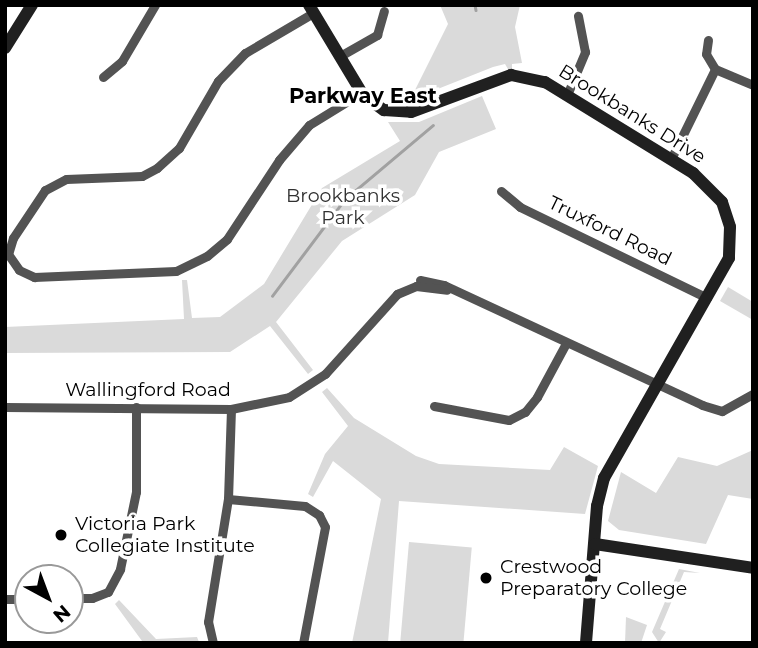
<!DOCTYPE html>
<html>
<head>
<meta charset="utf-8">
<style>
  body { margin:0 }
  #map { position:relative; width:758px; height:648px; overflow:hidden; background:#fff; font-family:Montserrat,sans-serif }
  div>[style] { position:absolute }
  .green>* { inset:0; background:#dadada; transform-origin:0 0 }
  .stream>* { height:2.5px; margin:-1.25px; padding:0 1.25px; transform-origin:1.25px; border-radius:1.25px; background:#a1a1a1 }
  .street>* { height:9px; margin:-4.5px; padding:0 4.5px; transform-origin:4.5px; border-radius:4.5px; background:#535353 }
  .secondary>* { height:12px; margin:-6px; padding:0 6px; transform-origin:6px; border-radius:6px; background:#202020 }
  .dots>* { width:19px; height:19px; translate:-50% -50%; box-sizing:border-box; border:4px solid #fff; border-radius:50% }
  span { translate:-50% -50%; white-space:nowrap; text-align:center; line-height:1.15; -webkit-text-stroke:7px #fff; paint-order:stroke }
  .street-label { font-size:19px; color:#000 }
  .park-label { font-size:19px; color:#313131 }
  .poi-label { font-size:19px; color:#000 }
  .left { translate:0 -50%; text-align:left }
  .neighbourhood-label { font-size:21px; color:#000; font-weight:700 }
  .frame { position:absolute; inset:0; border:7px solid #000; pointer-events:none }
  .north { position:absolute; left:14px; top:564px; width:70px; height:70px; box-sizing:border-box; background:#fff; border:2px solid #999; border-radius:50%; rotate:139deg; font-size:19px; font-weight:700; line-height:28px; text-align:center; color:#000 }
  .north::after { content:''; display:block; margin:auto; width:24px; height:32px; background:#000; clip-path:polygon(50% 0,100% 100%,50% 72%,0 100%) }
</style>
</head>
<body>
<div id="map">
  <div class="green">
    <i style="clip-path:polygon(440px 5px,520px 5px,515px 27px,522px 63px,512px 64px,512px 76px,505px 64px,493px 67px,410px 100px,448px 24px)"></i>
    <i style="clip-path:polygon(482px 96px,496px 129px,439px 152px,415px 195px,342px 241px,276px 322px,313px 370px,308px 374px,270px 326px,230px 352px,5px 353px,5px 327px,184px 319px,182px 280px,187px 280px,192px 318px,220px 317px,264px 284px,322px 188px,400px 141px,388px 122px,419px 122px)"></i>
    <i style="clip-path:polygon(728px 287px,753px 302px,753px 320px,720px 301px)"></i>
    <i style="clip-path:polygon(327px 388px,354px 418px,416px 456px,439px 464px,550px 470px,564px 447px,598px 466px,585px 514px,399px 501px,388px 643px,352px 643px,381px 499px,333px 461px,313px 497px,308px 494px,325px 454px,348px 426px,322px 392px)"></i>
    <i style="clip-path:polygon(753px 450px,753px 499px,728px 495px,706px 544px,619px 530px,608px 521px,621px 472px,656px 493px,678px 457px,717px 466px)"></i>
    <i style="left:409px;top:542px;width:63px;height:101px;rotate:5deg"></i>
    <i style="clip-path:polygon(679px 569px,700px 573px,684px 572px,660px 629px,666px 632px,659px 643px,652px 632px)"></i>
    <i style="clip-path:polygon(119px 600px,156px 639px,197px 637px,199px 642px,131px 643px,142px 641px,115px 604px)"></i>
    <i style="clip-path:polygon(626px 617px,647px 625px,641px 643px,625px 643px)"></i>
  </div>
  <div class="stream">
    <i style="left:475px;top:5px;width:5px;rotate:79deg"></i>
    <i style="left:272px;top:296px;width:120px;rotate:-53.1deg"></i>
    <i style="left:344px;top:200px;width:116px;rotate:-40.1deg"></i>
  </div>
  <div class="street">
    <i style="left:313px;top:13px;width:79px;rotate:149.5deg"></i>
    <i style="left:245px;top:53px;width:39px;rotate:134deg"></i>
    <i style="left:218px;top:81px;width:78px;rotate:120.2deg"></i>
    <i style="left:179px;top:148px;width:30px;rotate:138deg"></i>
    <i style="left:157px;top:168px;width:17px;rotate:152deg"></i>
    <i style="left:142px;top:176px;width:76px;rotate:177.7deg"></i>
    <i style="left:66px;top:179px;width:24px;rotate:152deg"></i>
    <i style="left:45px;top:190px;width:58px;rotate:123.7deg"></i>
    <i style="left:13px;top:238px;width:17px;rotate:107deg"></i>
    <i style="left:8px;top:254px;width:19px;rotate:55deg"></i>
    <i style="left:19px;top:270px;width:17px;rotate:25deg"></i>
    <i style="left:34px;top:277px;width:142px;rotate:-2.4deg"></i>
    <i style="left:176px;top:271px;width:34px;rotate:-26deg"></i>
    <i style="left:207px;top:256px;width:26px;rotate:-40deg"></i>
    <i style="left:227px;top:239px;width:95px;rotate:-56.6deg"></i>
    <i style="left:279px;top:160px;width:46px;rotate:-49.4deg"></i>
    <i style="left:309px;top:125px;width:61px;rotate:-31.6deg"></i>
    <i style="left:708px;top:40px;width:14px;rotate:98deg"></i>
    <i style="left:706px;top:54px;width:17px;rotate:59deg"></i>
    <i style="left:715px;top:69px;width:41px;rotate:22.8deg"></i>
    <i style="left:340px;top:56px;width:43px;rotate:-29.6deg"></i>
    <i style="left:377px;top:35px;width:25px;rotate:-74deg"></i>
    <i style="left:103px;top:77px;width:25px;rotate:-40deg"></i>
    <i style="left:122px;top:61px;width:65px;rotate:-59.5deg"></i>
    <i style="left:567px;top:95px;width:47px;rotate:-67.3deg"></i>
    <i style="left:585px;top:52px;width:37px;rotate:-101deg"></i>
    <i style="left:671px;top:159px;width:100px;rotate:-63.9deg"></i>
    <i style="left:501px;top:191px;width:25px;rotate:40deg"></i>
    <i style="left:520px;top:207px;width:208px;rotate:25.9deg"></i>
    <i style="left:420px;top:280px;width:25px;rotate:12deg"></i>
    <i style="left:444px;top:285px;width:285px;rotate:24.9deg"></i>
    <i style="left:702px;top:405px;width:21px;rotate:17deg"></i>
    <i style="left:722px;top:411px;width:35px;rotate:-29deg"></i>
    <i style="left:434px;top:406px;width:76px;rotate:10.6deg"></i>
    <i style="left:509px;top:420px;width:18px;rotate:-27deg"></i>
    <i style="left:525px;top:412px;width:19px;rotate:-51deg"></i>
    <i style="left:537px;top:397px;width:59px;rotate:-61.7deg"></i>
    <i style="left:5px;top:407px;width:226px;rotate:0.5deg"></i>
    <i style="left:231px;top:409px;width:59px;rotate:-11.7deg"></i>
    <i style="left:289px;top:397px;width:43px;rotate:-32.6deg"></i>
    <i style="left:325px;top:374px;width:108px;rotate:-48deg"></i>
    <i style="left:397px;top:294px;width:21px;rotate:-23deg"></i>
    <i style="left:416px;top:286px;width:31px;rotate:7deg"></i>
    <i style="left:228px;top:499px;width:77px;rotate:5.2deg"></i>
    <i style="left:305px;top:506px;width:17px;rotate:33deg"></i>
    <i style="left:319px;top:515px;width:13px;rotate:63deg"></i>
    <i style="left:325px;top:527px;width:118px;rotate:100.7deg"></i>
    <i style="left:70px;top:598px;width:22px"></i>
    <i style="left:92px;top:598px;width:17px;rotate:-21deg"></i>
    <i style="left:108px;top:592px;width:26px;rotate:-62deg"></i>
    <i style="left:120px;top:569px;width:79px;rotate:-78.3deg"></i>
    <i style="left:136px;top:492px;width:85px;rotate:-90deg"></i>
    <i style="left:5px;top:599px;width:23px"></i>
    <i style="left:213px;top:643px;width:22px;rotate:-103deg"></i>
    <i style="left:208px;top:622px;width:125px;rotate:-80.8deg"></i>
    <i style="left:228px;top:499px;width:90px;rotate:-88.1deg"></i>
  </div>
  <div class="secondary">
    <i style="left:309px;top:5px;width:105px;rotate:59deg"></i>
    <i style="left:363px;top:95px;width:26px;rotate:36deg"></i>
    <i style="left:384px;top:110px;width:27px;rotate:4deg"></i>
    <i style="left:411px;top:112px;width:107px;rotate:-20.3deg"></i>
    <i style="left:511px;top:75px;width:35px;rotate:12deg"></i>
    <i style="left:545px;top:82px;width:174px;rotate:31.6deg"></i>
    <i style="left:693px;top:173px;width:41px;rotate:45deg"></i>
    <i style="left:722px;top:202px;width:26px;rotate:72deg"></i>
    <i style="left:730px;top:227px;width:31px;rotate:92deg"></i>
    <i style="left:729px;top:258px;width:253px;rotate:119.6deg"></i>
    <i style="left:604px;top:478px;width:29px;rotate:104deg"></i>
    <i style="left:597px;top:506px;width:137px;rotate:94.6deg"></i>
    <i style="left:5px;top:48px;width:51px;rotate:-57.9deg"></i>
    <i style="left:595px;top:544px;width:160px;rotate:8.6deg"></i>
  </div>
  <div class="dots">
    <i style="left:61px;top:535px;background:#000"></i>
    <i style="left:486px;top:578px;background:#000"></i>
  </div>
  <div class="street-label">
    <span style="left:632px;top:114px;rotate:32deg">Brookbanks Drive</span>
    <span style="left:610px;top:231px;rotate:26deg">Truxford Road</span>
    <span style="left:148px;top:390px">Wallingford Road</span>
  </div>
  <div class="park-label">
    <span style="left:343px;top:207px">Brookbanks<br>Park</span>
  </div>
  <div class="poi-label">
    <span class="left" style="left:75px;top:535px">Victoria Park<br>Collegiate Institute</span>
    <span class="left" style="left:500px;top:578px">Crestwood<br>Preparatory College</span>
  </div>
  <div class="neighbourhood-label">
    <span style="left:363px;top:96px">Parkway East</span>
  </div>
  <div class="frame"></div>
  <div class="north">N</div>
</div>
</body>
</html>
